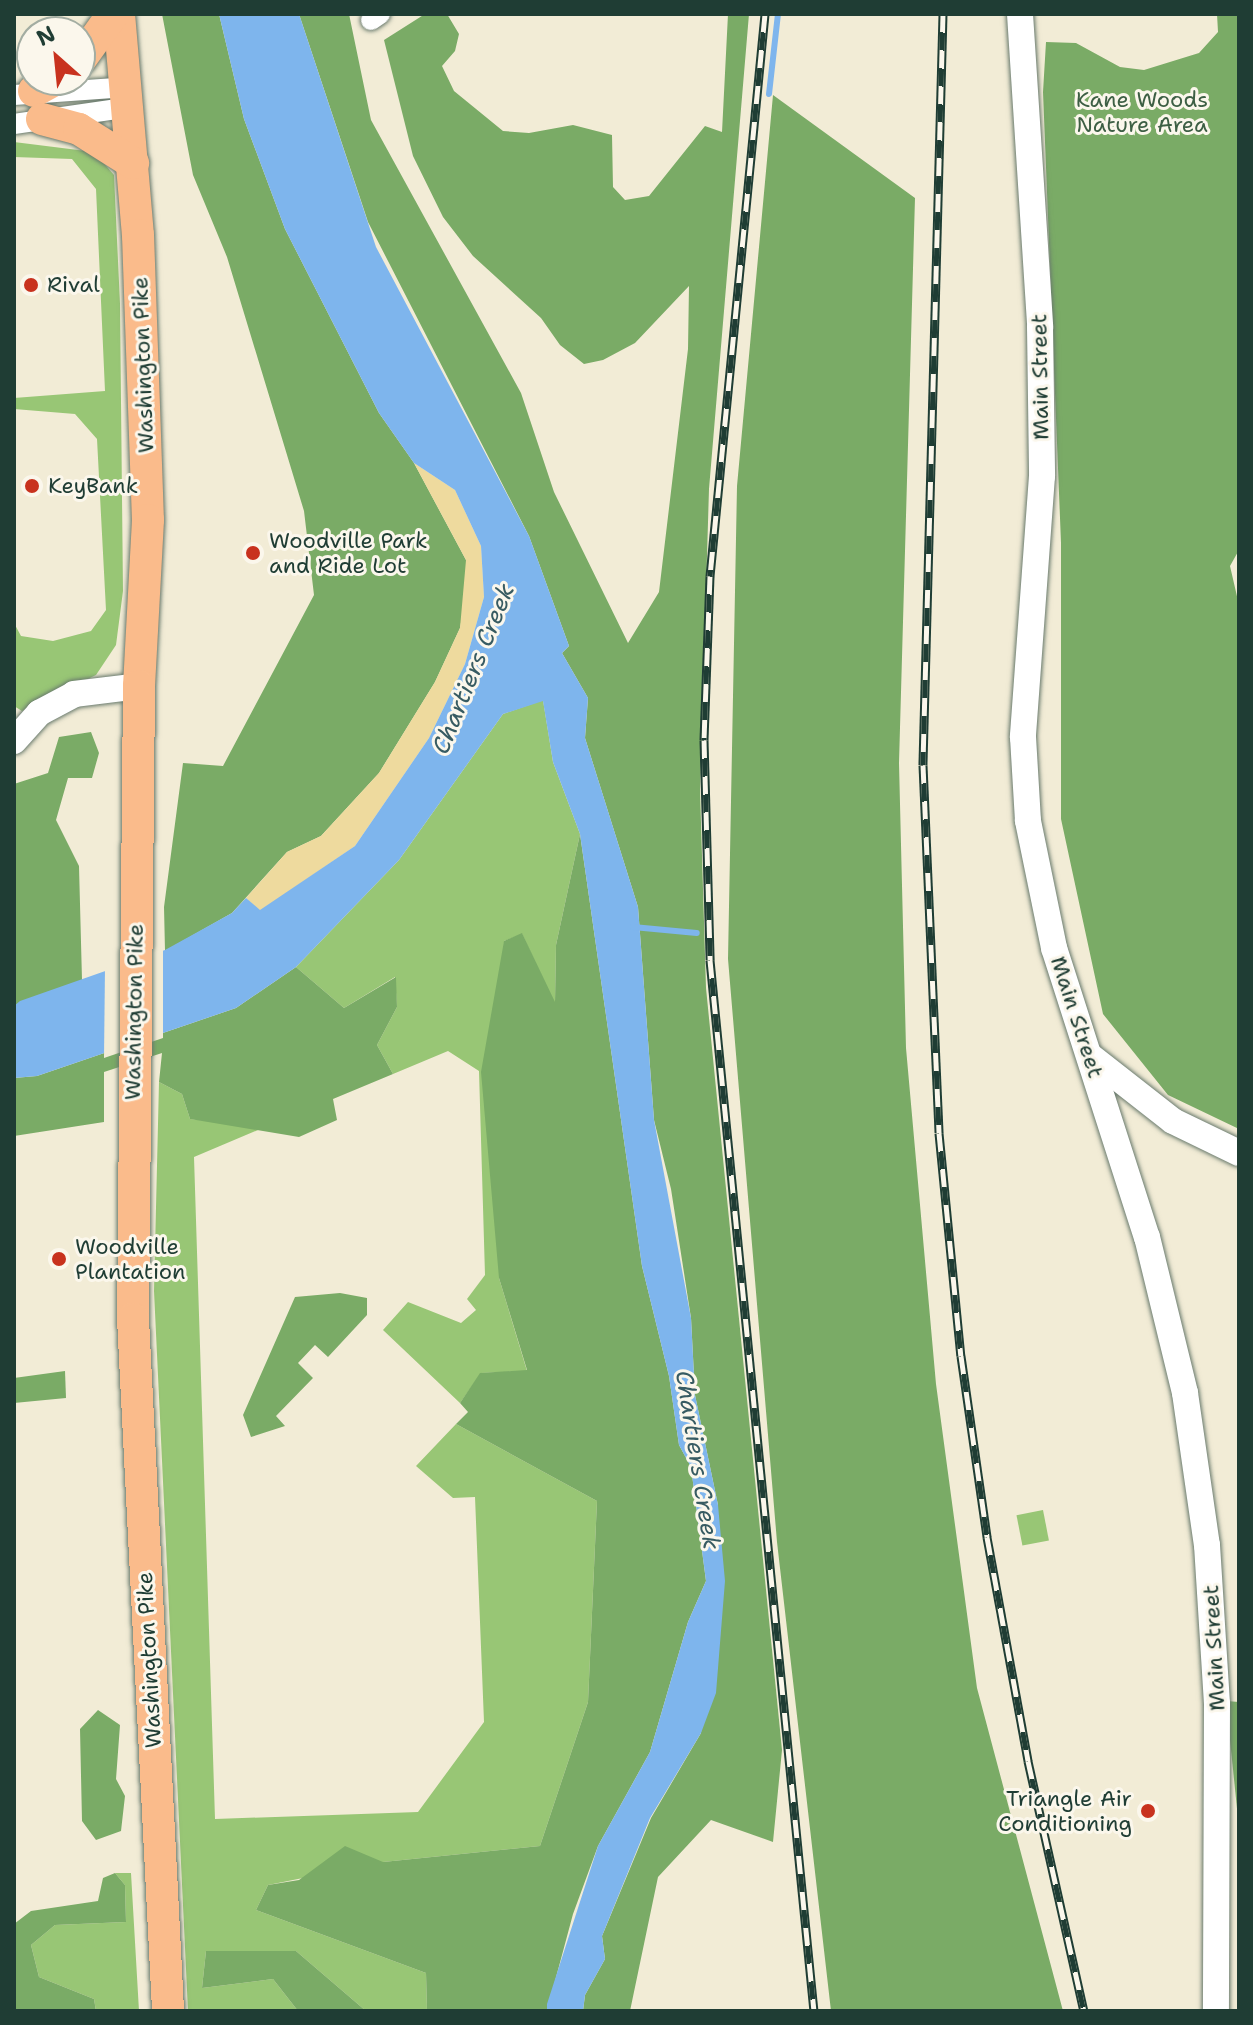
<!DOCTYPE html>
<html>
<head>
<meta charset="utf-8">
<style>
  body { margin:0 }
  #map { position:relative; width:1253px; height:2025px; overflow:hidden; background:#f2ecd6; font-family:"Shantell Sans",sans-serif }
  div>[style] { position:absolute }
  .green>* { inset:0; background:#98c675; transform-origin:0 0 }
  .forest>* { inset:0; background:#7aab66 }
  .sand>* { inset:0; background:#eeda9e }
  .water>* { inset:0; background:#7eb5ed }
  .pier>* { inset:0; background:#f2ecd6 }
  .stream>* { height:6px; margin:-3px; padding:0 3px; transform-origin:3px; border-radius:3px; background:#7eb5ed }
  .roads { filter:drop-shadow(0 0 2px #697a6d) drop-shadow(0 0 2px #697a6d) }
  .minor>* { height:20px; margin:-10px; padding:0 10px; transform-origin:10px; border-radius:10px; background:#fff }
  .tertiary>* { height:26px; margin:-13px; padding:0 13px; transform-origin:13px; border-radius:13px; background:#fff }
  .primary>* { height:32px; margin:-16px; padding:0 16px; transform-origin:16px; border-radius:16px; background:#fabb8b }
  .rail>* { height:9px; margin-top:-4.5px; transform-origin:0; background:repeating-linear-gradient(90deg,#fbf7ec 0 18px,#1f3d34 0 36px); box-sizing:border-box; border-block:2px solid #1f3d34 }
  .dots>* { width:22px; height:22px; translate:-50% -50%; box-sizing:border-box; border:4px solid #fbf7ec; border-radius:50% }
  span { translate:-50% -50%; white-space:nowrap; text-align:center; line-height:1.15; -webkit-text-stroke:6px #fbf7ec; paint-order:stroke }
  .park-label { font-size:22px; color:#3d5f44 }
  .poi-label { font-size:22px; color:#1f3d34 }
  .left { translate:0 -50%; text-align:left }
  .right { translate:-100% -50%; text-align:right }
  .street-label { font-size:22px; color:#1f3d34 }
  .water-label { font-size:24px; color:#375b62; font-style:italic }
  .frame { position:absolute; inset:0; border:16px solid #1f3d34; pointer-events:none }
  .north { position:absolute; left:16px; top:16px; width:80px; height:80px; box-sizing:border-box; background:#fbf7ec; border:2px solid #a3ada2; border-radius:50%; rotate:333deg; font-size:22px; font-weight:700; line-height:32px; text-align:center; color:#1f3d34 }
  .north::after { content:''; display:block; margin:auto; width:28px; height:36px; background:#c8321e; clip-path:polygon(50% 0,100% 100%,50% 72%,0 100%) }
</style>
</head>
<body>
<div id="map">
  <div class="green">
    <i style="clip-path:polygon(14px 142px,94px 152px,114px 175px,120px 304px,123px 591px,116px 645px,96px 675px,22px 711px,14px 706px,14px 623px,21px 636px,53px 641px,91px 631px,106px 610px,97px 439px,75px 414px,14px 409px,14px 398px,105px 391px,96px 189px,72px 159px,14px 157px)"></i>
    <i style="clip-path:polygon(543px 700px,553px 762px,580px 834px,556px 945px,555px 1004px,522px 934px,504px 941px,499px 1278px,527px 1371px,481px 1373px,460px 1403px,383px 1330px,408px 1302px,461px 1323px,476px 1310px,467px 1299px,485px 1275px,479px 1071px,448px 1051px,393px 1074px,377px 1045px,397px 1007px,395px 977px,344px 1008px,296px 967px,399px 860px,503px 714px)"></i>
    <i style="clip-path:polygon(159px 1082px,182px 1094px,190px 1119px,265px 1127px,194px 1157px,215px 1819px,418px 1812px,484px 1722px,475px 1497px,453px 1498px,416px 1466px,456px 1424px,597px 1501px,588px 1702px,540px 1846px,383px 1862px,268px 1885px,256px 1910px,426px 1973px,427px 2011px,366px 2011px,296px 1951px,206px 1951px,202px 1988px,273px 1979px,298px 2011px,188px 2011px,154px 1291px)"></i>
    <i style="left:1043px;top:1510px;width:31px;height:27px;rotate:79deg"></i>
    <i style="clip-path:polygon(115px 1873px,131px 1873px,139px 2011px,96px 2011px,94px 1999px,39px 1977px,31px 1945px,55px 1925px,126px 1922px,125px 1885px)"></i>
  </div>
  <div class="forest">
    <i style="clip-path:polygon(162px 14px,219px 14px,244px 119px,285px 229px,379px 413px,414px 463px,466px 560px,467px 590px,460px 628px,435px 682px,379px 773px,321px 836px,287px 852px,232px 913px,165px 951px,164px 907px,183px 763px,223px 766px,314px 595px,304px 511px,227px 257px,193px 175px)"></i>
    <i style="clip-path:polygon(299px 14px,349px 14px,371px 120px,521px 393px,554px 492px,628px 643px,659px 592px,688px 349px,689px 286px,635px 343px,603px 360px,584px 364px,560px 345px,541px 318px,473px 256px,443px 217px,413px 156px,384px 40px,425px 14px,447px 14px,459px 34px,455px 51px,442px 66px,454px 91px,503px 131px,529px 133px,573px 125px,612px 135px,613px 187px,625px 200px,649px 196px,705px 126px,722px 132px,728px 14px,749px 14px,709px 489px,700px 790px,706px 988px,782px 1750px,773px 1842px,711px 1820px,658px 1877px,630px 2011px,583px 2011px,585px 1995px,605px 1959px,602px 1936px,651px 1818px,701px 1733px,718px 1505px,695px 1395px,691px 1318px,671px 1189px,654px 1120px,638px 907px,585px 738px,588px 698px,562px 653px,569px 646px,529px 536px,368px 222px)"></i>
    <i style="clip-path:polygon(1217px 14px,1239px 14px,1239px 550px,1230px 566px,1239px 605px,1239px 1129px,1168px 1095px,1103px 1014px,1061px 819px,1061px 543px,1043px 92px,1046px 42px,1076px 43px,1120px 67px,1144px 70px,1199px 53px,1218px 32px)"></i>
    <i style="clip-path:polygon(773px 95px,915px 198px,899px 763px,906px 1048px,936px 1384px,977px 1688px,1063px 2011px,831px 2011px,777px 1542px,728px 959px,737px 486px)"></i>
    <i style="clip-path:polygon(91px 732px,99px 753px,92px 778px,68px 778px,56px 820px,79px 866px,82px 980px,14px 1006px,14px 784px,48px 773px,59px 737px)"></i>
    <i style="clip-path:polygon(580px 834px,642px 1266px,669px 1376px,679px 1445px,691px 1467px,706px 1581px,688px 1622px,650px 1752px,598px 1846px,573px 1914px,547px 2011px,427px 2011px,426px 1973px,256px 1910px,268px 1885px,299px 1880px,345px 1846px,383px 1862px,540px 1846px,588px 1702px,597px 1501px,456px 1424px,468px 1412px,460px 1403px,480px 1373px,527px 1370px,499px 1278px,481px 1072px,504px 941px,522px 933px,555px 1002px,556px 945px)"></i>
    <i style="clip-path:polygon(296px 967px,344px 1008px,396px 977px,397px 1007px,377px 1045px,393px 1074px,333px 1099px,337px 1120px,299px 1137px,190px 1119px,182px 1094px,159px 1082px,162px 1053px,104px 1072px,104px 1122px,14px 1136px,14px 1078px,37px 1076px,236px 1008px)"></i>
    <i style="clip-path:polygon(340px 1293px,367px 1298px,367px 1315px,328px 1357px,315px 1345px,298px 1363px,313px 1378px,276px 1416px,285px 1426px,251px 1437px,243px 1415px,295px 1297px)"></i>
    <i style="clip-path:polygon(65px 1371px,66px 1398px,14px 1403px,14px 1378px)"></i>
    <i style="clip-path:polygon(1226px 1701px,1239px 1702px,1239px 1828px)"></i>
    <i style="clip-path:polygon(98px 1710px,120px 1725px,116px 1779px,125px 1796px,121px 1831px,96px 1840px,82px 1821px,80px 1729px)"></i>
    <i style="clip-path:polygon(115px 1873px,125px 1885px,126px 1922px,55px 1925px,31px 1945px,39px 1977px,94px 1999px,96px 2011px,14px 2011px,14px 1924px,31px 1911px,98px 1901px,103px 1878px)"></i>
    <i style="clip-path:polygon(206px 1951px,296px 1951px,366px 2011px,298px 2011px,273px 1979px,202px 1988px)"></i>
  </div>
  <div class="sand">
    <i style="clip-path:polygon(414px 463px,455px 490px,481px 546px,484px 597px,465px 664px,429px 738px,355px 846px,260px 911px,246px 898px,287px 852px,321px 836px,379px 773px,435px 682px,460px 628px,466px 560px)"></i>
  </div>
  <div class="water">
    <i style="clip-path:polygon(219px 14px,299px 14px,376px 247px,529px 536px,569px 646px,562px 653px,588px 698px,585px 738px,638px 907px,654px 1120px,691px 1318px,695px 1395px,718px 1505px,725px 1581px,716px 1693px,701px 1733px,650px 1818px,602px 1936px,605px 1959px,585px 1995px,583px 2011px,547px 2011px,547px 2004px,598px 1846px,650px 1752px,688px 1622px,706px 1581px,691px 1467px,679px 1445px,669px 1376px,642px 1266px,580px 834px,553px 762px,543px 701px,503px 714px,399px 860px,296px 967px,236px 1008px,37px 1076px,14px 1078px,14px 1006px,20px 1001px,165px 950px,232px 913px,246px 898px,260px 910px,355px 846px,429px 738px,465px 664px,484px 597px,481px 546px,455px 490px,414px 463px,379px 413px,285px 229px,244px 119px)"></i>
  </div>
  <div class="pier">
    <i style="clip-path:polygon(163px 947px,163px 1038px,104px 1058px,105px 968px)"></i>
  </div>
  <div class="stream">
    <i style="left:769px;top:94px;width:81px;rotate:-83.6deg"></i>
    <i style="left:633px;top:927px;width:64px;rotate:5.4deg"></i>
  </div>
  <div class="roads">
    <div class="minor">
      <i style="left:371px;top:20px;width:11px;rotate:-34deg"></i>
      <i style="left:14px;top:95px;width:113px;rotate:-4deg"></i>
      <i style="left:14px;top:124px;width:117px;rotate:-8.3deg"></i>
    </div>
    <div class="tertiary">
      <i style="left:1020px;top:14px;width:314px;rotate:86.3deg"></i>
      <i style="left:1040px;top:327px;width:149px;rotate:89.2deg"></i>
      <i style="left:1042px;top:476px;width:262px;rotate:94.2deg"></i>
      <i style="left:1023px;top:737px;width:84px;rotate:86.6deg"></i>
      <i style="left:1028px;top:821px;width:130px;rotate:78.4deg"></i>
      <i style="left:1054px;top:948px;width:304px;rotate:72.2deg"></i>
      <i style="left:1147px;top:1237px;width:161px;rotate:76.3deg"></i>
      <i style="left:1185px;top:1393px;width:154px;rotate:81.8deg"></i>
      <i style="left:1207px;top:1545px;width:159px;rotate:86.4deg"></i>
      <i style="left:1217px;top:1704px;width:307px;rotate:90.2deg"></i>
      <i style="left:14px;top:741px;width:38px;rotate:-48deg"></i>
      <i style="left:39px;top:713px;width:40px;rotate:-28deg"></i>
      <i style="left:74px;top:694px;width:65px;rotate:-7deg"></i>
      <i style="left:1090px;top:1056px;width:105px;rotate:38.1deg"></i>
      <i style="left:1173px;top:1121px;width:73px;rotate:25.9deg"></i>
    </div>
    <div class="primary">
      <i style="left:119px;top:14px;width:222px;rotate:85.1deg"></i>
      <i style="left:138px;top:235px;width:285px;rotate:88deg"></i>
      <i style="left:148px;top:520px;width:166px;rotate:93.1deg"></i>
      <i style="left:139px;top:686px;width:633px;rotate:90.54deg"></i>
      <i style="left:133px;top:1319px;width:693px;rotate:87.1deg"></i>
      <i style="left:80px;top:60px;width:57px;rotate:-54.3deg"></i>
      <i style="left:34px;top:91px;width:24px;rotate:-28deg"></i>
      <i style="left:42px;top:119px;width:38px;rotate:15deg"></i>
      <i style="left:79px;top:129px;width:64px;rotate:32.2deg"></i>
    </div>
  </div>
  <div class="rail">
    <i style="left:765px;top:14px;width:565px;rotate:95.59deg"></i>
    <i style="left:710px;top:576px;width:164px;rotate:92.1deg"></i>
    <i style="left:704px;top:740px;width:220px;rotate:88.4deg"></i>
    <i style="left:710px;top:960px;width:1056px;rotate:84.35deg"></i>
    <i style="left:943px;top:14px;width:751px;rotate:91.53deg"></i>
    <i style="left:923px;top:765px;width:368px;rotate:87.5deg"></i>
    <i style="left:939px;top:1133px;width:224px;rotate:84.4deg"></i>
    <i style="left:961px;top:1356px;width:183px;rotate:81.8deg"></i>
    <i style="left:987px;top:1537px;width:228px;rotate:79.6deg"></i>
    <i style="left:1028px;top:1761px;width:256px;rotate:77.4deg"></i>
  </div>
  <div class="dots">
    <i style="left:31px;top:285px;background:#c8321e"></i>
    <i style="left:32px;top:486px;background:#c8321e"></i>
    <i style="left:253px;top:553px;background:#c8321e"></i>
    <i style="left:59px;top:1259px;background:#c8321e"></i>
    <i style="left:1148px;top:1811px;background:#c8321e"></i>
  </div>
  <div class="park-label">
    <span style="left:1142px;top:112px">Kane Woods<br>Nature Area</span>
  </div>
  <div class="poi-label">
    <span class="left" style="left:47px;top:285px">Rival</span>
    <span class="left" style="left:48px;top:486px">KeyBank</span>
    <span class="left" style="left:269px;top:553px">Woodville Park<br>and Ride Lot</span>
    <span class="left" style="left:75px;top:1259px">Woodville<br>Plantation</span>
    <span class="right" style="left:1132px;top:1811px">Triangle Air<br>Conditioning</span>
  </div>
  <div class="street-label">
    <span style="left:143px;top:365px;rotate:-92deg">Washington Pike</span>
    <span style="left:1040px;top:377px;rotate:-91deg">Main Street</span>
    <span style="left:134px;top:1012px;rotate:-89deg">Washington Pike</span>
    <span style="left:1077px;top:1017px;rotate:72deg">Main Street</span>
    <span style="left:1214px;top:1648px;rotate:-93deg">Main Street</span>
    <span style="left:149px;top:1660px;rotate:-93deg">Washington Pike</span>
  </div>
  <div class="water-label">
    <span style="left:474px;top:669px;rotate:-68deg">Chartiers Creek</span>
    <span style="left:697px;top:1460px;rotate:81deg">Chartiers Creek</span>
  </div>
  <div class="frame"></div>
  <div class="north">N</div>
</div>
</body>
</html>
